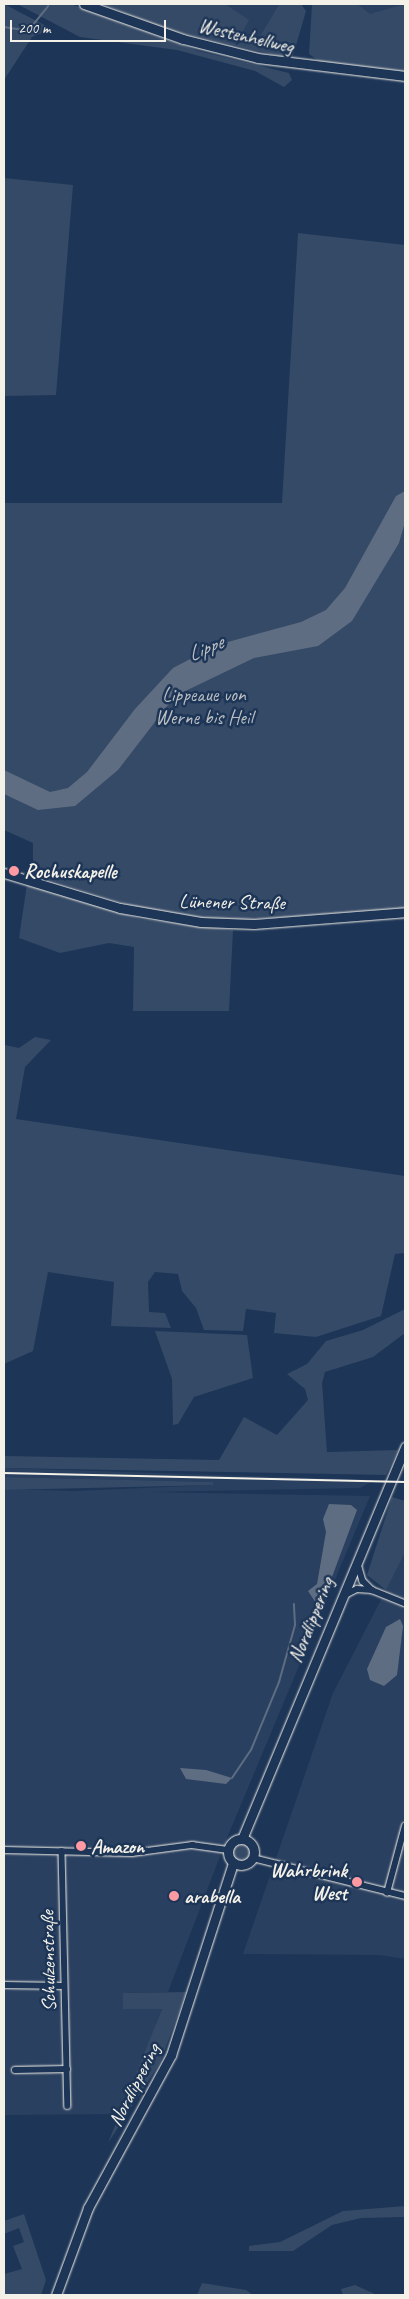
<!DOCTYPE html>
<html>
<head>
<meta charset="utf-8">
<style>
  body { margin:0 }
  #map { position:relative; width:409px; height:2299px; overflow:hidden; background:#1d3557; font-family:Caveat,sans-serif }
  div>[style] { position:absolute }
  .built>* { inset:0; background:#2a4060; transform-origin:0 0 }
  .green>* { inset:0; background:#354a67 }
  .round { border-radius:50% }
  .water>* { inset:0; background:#5e6d82 }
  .stream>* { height:2px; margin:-1px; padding:0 1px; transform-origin:1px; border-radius:1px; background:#5e6d82 }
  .roads { filter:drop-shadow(0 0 1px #f4f1e8) drop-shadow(0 0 1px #f4f1e8) }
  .street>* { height:5.5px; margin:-2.75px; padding:0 2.75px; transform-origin:2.75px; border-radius:2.75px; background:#1d3557 }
  .secondary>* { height:9px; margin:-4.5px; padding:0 4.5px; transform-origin:4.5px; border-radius:4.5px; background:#1d3557 }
  .primary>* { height:9px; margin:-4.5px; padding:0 4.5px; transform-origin:4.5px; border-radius:4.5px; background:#1d3557 }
  .primary>.ring { margin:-4.5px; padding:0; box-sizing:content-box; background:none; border:9px solid #1d3557; border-radius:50% }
  .rail>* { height:2px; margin:-1px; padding:0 1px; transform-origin:1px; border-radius:1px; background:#f4f1e8 }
  .dots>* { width:14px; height:14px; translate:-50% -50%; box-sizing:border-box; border:2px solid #1d3557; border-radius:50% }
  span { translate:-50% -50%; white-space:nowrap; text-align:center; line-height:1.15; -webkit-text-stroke:5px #1d3557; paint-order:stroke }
  .street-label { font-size:20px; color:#f4f1e8 }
  .park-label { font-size:20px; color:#bbbfc1 }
  .poi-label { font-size:20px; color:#f4f1e8; font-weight:700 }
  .left { translate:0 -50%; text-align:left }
  .right { translate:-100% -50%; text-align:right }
  .water-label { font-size:21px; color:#c0c3c4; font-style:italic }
  .frame { position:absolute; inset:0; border:5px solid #f4f1e8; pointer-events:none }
  .scale { position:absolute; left:10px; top:20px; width:156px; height:22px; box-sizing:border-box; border:2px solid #f4f1e8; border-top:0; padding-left:6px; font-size:15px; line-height:18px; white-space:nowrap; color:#f4f1e8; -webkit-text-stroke:4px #1d3557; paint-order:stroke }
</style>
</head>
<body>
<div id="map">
  <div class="built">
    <i style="clip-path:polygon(156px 4px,279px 4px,259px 38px)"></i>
    <i style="left:312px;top:4px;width:93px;height:15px"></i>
    <i style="clip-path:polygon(4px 1468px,374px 1480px,360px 1488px,149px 1492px,370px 1496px,227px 1838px,168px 1992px,123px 1993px,123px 2009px,162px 2008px,123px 2114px,4px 2115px,4px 1489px,75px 1491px,212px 1485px,212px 1482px,4px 1477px)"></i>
    <i style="clip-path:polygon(405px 1553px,405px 1959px,380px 1955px,243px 1954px,333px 1693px)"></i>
  </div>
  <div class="green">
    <i style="clip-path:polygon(4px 4px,52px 29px,32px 37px,4px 80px)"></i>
    <i style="clip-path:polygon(17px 4px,71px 4px,198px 51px,289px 73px,292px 80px,284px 87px,255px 71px,177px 50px,80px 37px)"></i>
    <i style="clip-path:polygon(102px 4px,225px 4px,249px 20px,242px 33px,259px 38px,279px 4px,301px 4px,306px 11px,292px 59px,169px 30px)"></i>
    <i style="clip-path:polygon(312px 4px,357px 4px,370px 14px,405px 4px,405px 72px,323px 64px,309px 54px)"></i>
    <i style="clip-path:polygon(4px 178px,73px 185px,56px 395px,4px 396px)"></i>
    <i style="clip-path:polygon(298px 233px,405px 245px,405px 911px,213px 921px,142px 909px,33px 875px,33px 843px,4px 830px,4px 503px,282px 503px)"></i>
    <i style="clip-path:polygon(27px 884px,140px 919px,233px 930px,229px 1011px,133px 1011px,134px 947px,109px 943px,60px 953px,19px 938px)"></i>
    <i style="clip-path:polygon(4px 1037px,5px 1045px,19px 1048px,35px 1037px,51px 1040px,25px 1067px,16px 1119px,405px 1176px,405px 1253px,395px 1254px,381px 1316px,316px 1337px,274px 1333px,276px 1313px,246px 1309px,243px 1331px,204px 1330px,196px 1308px,182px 1291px,178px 1274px,155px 1272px,148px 1282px,149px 1312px,165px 1313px,171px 1328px,111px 1326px,114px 1282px,48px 1272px,33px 1351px,4px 1364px)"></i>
    <i style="clip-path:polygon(405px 1309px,405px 1333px,373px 1357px,325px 1372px,322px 1383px,327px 1452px,398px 1450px,386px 1475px,4px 1468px,4px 1456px,219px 1460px,244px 1417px,277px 1435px,308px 1400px,305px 1389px,287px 1374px,307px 1364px,326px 1341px,363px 1330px)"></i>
    <i style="clip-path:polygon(155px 1331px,247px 1335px,253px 1378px,194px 1397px,178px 1424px,173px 1425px,172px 1379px)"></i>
    <i style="clip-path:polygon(4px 1477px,213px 1482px,213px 1485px,4px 1490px)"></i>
    <i style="clip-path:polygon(392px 1497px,405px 1501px,405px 1553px,386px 1590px,367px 1575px)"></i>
    <i class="round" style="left:231px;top:1842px;width:20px;height:20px"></i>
    <i style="clip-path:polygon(186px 1992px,160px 2063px,108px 2143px,162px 2009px,123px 2009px,123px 1993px)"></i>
    <i style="clip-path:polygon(405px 2206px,405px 2217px,361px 2218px,332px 2225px,293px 2251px,249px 2251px,249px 2246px,280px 2242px,343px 2211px)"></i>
    <i style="clip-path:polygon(24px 2214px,46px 2280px,41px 2295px,4px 2295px,4px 2274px,22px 2269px,13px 2246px,24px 2242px,19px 2228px,4px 2234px,4px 2221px)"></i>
    <i style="clip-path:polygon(202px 2283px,246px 2290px,253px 2295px,197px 2295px)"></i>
    <i style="clip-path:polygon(355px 2285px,377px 2295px,343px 2295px,341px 2289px)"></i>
  </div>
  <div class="water">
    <i style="clip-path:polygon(405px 491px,405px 522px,399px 543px,352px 621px,318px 646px,254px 658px,175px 696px,118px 770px,75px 806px,38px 810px,4px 794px,4px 770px,50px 792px,68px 788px,87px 772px,135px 709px,173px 668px,217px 645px,301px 622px,326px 610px,345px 588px,396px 496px)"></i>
    <i style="clip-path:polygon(329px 1504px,351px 1505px,357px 1510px,329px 1585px,316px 1603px,308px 1591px,317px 1584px,326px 1532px,323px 1519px)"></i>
    <i style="clip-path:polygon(400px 1619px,403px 1626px,397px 1675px,384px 1686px,370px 1680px,367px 1669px,386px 1627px)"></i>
    <i style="clip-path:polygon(180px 1768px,206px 1770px,232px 1778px,226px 1784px,186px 1779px)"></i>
  </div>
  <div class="stream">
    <i style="left:4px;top:27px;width:24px;rotate:9deg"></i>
    <i style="left:28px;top:31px;width:32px;rotate:-51deg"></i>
    <i style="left:232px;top:1778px;width:34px;rotate:-56deg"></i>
    <i style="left:251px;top:1750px;width:74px;rotate:-67.6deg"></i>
    <i style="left:279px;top:1682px;width:59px;rotate:-74.3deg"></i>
    <i style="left:295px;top:1625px;width:21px;rotate:-93deg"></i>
  </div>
  <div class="roads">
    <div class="street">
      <i style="left:358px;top:1564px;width:18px;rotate:74deg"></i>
      <i style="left:363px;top:1581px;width:13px;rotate:45deg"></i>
      <i style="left:345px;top:1595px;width:13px;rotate:-27deg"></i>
      <i style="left:357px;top:1589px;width:15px;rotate:4deg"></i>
      <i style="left:372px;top:1590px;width:35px;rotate:22deg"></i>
      <i style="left:4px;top:1850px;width:128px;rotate:1.3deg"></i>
      <i style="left:132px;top:1853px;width:61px;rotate:-7.6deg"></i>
      <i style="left:192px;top:1845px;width:36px;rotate:8deg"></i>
      <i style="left:62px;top:1851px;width:255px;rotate:88.7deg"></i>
      <i style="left:253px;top:1858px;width:157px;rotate:14deg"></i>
      <i style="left:387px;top:1893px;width:69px;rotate:-75deg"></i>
      <i style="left:4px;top:1985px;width:60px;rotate:1deg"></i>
      <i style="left:15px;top:2070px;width:52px;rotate:-1.1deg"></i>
    </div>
    <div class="secondary">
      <i style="left:84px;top:4px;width:105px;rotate:19.5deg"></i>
      <i style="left:183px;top:39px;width:77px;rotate:14.2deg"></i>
      <i style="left:258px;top:58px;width:148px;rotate:7deg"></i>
      <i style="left:4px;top:873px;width:121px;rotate:16.8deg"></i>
      <i style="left:120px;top:908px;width:82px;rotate:9.8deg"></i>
      <i style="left:201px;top:922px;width:53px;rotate:2.2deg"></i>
      <i style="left:254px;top:924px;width:151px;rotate:-4.5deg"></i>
    </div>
    <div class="primary">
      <i class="ring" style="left:228px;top:1839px;width:17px;height:17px"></i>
      <i style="left:242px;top:1839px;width:425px;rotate:-67.4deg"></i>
      <i style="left:56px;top:2295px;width:93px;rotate:-69.8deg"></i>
      <i style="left:88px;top:2208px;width:174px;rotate:-61.5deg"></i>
      <i style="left:171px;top:2055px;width:202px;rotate:-72.1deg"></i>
    </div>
  </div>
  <div class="rail">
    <i style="left:4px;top:1473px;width:401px;rotate:1.3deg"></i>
  </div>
  <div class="dots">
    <i style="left:14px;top:871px;background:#ff9aa2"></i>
    <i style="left:81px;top:1846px;background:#ff9aa2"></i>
    <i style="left:357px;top:1882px;background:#ff9aa2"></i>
    <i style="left:174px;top:1896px;background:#ff9aa2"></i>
  </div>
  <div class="street-label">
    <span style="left:246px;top:36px;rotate:13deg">Westenhellweg</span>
    <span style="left:232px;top:902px;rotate:1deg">Lünener Straße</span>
    <span style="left:311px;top:1620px;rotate:-68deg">Nordlippering</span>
    <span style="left:48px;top:1961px;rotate:-91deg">Schulzenstraße</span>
    <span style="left:134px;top:2085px;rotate:-63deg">Nordlippering</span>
  </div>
  <div class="park-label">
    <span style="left:204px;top:706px">Lippeaue von<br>Werne bis Heil</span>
  </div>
  <div class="poi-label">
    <span class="left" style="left:24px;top:871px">Rochuskapelle</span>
    <span class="left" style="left:91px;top:1846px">Amazon</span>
    <span class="right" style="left:347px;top:1882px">Wahrbrink<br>West</span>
    <span class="left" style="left:184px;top:1896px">arabella</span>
  </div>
  <div class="water-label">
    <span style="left:205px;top:648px;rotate:-23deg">Lippe</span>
  </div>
  <div class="frame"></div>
  <div class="scale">200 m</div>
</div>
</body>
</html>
